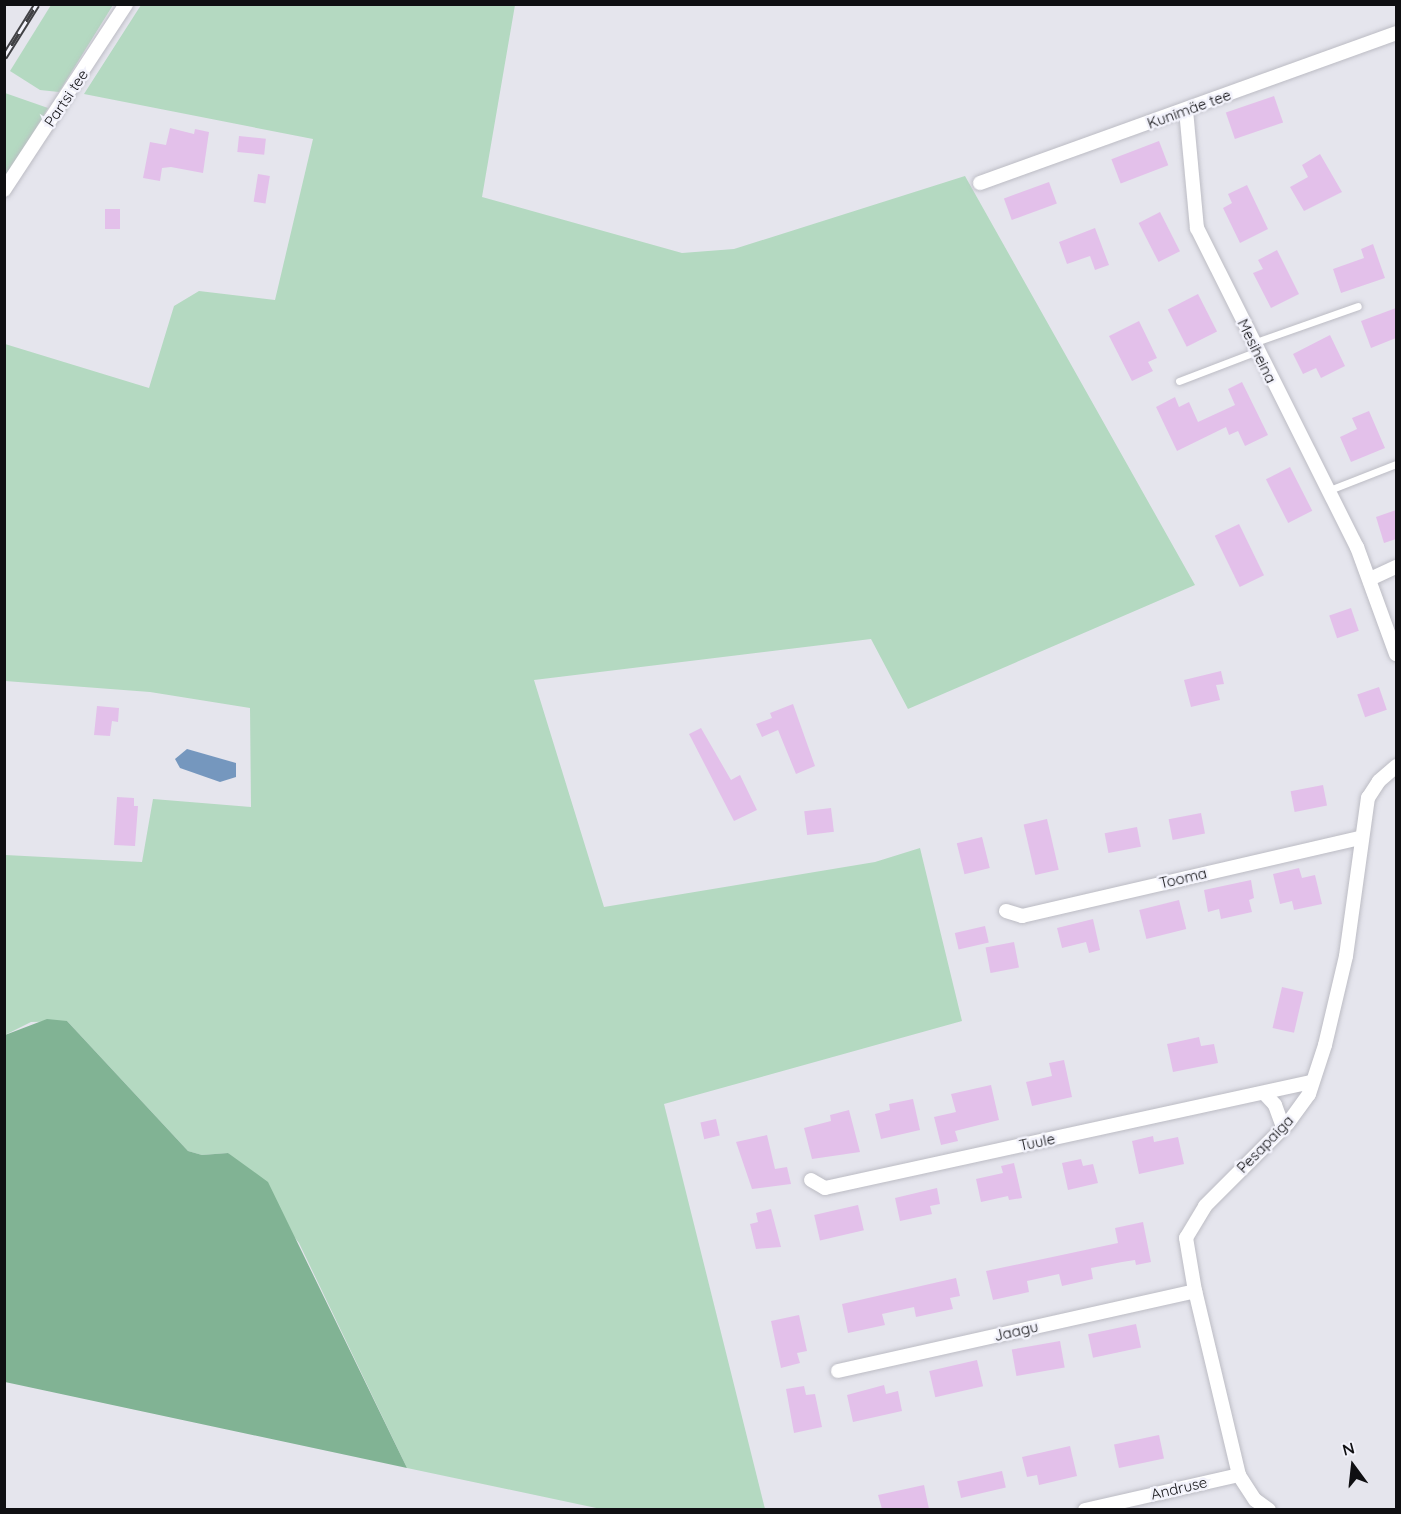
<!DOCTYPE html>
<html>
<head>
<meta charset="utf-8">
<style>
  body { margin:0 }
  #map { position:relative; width:1401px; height:1514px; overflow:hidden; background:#e5e5ed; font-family:Quicksand,sans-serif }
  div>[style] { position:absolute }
  .green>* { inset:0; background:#b4d9c1 }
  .forest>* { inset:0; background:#81b394 }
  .water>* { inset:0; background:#7597be }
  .building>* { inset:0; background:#e3c0ea; transform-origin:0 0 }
  .roads { filter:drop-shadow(0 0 2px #bcbcc4) drop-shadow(0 0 2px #bcbcc4) }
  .service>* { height:7px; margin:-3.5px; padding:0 3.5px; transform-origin:3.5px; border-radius:3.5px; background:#fff }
  .minor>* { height:14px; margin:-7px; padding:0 7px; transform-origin:7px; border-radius:7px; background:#fff }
  .rail>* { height:7px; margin-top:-3.5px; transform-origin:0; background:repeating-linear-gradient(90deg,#f2f2fb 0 14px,#414145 0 28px); box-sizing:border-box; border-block:2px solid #414145 }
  span { translate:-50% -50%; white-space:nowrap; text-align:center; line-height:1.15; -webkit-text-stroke:5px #f2f2fb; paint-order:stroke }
  .street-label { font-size:15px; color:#0f0f12 }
  .frame { position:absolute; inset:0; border:6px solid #0f0f12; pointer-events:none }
  .north { position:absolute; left:1323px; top:1436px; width:60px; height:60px; -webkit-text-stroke:4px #f2f2fb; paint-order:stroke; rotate:345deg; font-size:16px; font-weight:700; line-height:24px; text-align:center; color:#0f0f12 }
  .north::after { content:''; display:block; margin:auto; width:21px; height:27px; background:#0f0f12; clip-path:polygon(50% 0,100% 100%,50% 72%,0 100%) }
</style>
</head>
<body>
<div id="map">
  <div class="green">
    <i style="clip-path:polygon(51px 5px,113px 5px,59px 92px,40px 90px,10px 71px)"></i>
    <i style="clip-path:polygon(141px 5px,515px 5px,482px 197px,682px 253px,734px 249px,965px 176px,1195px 585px,908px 709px,871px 639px,534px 680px,604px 907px,875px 862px,920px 848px,962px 1021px,664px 1104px,765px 1509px,601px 1509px,407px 1468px,299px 1243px,228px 1153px,202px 1155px,188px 1151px,67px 1021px,31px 1022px,5px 1035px,5px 855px,142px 862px,153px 799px,251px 807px,250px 708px,150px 692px,5px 681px,5px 344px,149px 388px,174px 306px,199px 291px,275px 300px,313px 139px,84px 94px)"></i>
    <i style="clip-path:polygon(5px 93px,48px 108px,5px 181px)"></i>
  </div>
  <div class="forest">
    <i style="clip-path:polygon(47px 1019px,67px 1021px,188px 1151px,202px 1155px,228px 1153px,268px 1182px,407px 1468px,5px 1382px,5px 1035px)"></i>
  </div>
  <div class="water">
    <i style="clip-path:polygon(187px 749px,236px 763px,236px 777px,220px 782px,180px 768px,175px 759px)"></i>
  </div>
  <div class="building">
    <i style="left:1274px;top:96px;width:28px;height:51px;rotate:71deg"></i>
    <i style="clip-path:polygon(170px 128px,194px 134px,195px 129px,209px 132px,203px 173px,171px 167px,162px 168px,160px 181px,143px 178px,150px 142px,166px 145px)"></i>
    <i style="left:239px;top:136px;width:27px;height:16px;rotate:6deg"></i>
    <i style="left:1159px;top:141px;width:26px;height:51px;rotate:69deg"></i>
    <i style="clip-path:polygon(1320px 154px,1342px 192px,1304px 211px,1290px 187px,1308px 177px,1302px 165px)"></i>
    <i style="left:258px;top:174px;width:12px;height:28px;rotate:9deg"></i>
    <i style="left:1049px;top:182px;width:23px;height:48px;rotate:70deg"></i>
    <i style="clip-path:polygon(1247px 185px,1268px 229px,1240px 243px,1223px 208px,1232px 203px,1228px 194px)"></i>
    <i style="left:105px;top:209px;width:15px;height:20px"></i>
    <i style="left:1160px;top:212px;width:44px;height:24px;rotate:63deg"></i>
    <i style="clip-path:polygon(1095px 228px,1109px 265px,1095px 270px,1090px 256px,1067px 264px,1059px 242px)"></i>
    <i style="clip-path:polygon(1373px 244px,1385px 278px,1341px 293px,1333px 269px,1364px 258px,1361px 249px)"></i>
    <i style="clip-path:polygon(1277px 250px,1299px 294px,1271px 308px,1253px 273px,1263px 269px,1258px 260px)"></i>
    <i style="left:1198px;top:294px;width:42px;height:34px;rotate:63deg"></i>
    <i style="clip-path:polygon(1396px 308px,1396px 338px,1371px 348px,1361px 321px)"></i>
    <i style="clip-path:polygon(1139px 321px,1157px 358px,1148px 362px,1153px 371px,1132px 381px,1109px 336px)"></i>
    <i style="clip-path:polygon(1330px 335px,1345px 366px,1321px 378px,1316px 368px,1303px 374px,1293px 354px)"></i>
    <i style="clip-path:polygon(1242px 382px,1268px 435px,1245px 446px,1238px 431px,1229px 435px,1226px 427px,1177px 451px,1156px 407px,1175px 397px,1179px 407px,1189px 402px,1198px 422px,1235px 405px,1228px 389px)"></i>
    <i style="clip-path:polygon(1369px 411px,1385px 448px,1351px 462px,1340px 437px,1357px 429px,1352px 418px)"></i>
    <i style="left:1290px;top:467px;width:49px;height:27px;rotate:63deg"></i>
    <i style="clip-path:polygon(1396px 510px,1396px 539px,1384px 543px,1376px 517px)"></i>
    <i style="left:1239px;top:524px;width:57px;height:27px;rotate:64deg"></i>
    <i style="left:1351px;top:608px;width:24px;height:23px;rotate:71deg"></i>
    <i style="clip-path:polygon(1221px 671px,1224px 684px,1216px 685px,1220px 700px,1191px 707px,1184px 680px)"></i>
    <i style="left:1379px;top:687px;width:24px;height:23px;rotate:71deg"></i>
    <i style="clip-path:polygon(793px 704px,815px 766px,796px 774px,778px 730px,762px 737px,756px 724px,772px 718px,770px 713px)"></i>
    <i style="clip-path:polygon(97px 706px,119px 708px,118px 722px,112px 721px,110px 736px,94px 735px)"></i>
    <i style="clip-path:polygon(701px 728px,731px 780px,740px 775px,757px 810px,734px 821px,689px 734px)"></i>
    <i style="left:1323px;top:785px;width:21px;height:33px;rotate:79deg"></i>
    <i style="clip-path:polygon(117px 797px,134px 798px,134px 806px,138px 806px,135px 846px,114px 845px)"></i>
    <i style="left:831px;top:808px;width:24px;height:27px;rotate:83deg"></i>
    <i style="left:1201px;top:813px;width:21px;height:33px;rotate:79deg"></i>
    <i style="left:1047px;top:819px;width:52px;height:24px;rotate:77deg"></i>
    <i style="left:1137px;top:827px;width:20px;height:33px;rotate:79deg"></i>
    <i style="left:982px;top:837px;width:32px;height:26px;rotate:76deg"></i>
    <i style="clip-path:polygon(1299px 868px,1302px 878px,1315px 875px,1322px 904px,1294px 910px,1292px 901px,1280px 904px,1273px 874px)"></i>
    <i style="clip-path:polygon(1251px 880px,1254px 898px,1249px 900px,1252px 912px,1221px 919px,1219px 909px,1208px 912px,1204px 890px)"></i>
    <i style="left:1179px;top:900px;width:30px;height:41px;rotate:76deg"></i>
    <i style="clip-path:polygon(1093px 919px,1100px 950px,1089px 953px,1086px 942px,1062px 948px,1057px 928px)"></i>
    <i style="left:985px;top:926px;width:17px;height:31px;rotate:77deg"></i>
    <i style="left:1014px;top:942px;width:26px;height:29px;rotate:79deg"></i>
    <i style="left:1282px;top:987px;width:22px;height:42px;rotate:13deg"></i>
    <i style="clip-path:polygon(1199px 1037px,1201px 1046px,1214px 1044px,1218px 1063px,1173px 1072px,1167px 1044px)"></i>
    <i style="clip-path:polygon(1064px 1060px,1072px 1097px,1032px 1106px,1026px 1082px,1052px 1076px,1049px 1063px)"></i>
    <i style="clip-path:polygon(991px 1085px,999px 1120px,955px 1131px,958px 1141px,941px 1145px,934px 1117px,956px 1112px,951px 1094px)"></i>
    <i style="clip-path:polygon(913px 1099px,920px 1130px,881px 1139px,875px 1114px,890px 1110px,889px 1104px)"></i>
    <i style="clip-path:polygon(849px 1110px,860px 1152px,812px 1159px,804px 1128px,831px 1121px,830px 1115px)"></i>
    <i style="left:716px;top:1119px;width:17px;height:16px;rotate:77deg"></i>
    <i style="clip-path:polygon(767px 1135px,775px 1169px,787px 1167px,791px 1184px,752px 1189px,736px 1142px)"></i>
    <i style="clip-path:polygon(1153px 1136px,1154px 1142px,1178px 1137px,1184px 1164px,1139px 1174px,1132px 1141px)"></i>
    <i style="clip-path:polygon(1081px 1159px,1083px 1166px,1093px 1164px,1098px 1183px,1068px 1190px,1062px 1163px)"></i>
    <i style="clip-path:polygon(1014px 1163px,1022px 1198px,1009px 1200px,1008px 1196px,981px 1202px,976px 1179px,1003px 1173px,1001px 1166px)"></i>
    <i style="clip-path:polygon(937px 1188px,940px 1204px,930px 1206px,932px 1214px,900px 1221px,895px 1198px)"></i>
    <i style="left:858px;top:1205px;width:26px;height:45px;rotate:77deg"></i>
    <i style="clip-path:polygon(771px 1209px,781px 1247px,756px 1249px,750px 1224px,758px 1222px,756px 1213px)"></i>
    <i style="clip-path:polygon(1143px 1222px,1151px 1262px,1136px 1265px,1135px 1260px,1122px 1262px,1091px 1268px,1093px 1279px,1062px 1286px,1059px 1274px,1027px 1281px,1029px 1292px,993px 1300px,986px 1271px,1118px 1243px,1115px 1228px)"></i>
    <i style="clip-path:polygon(956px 1278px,960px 1296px,950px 1298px,953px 1309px,916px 1317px,914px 1307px,882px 1314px,885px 1325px,848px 1333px,842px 1304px)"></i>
    <i style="clip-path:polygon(799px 1315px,807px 1351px,797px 1353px,800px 1363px,781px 1368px,771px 1321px)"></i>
    <i style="left:1136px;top:1324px;width:24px;height:49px;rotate:78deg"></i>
    <i style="left:1060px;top:1341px;width:27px;height:49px;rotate:80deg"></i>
    <i style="left:977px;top:1360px;width:27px;height:49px;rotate:77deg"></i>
    <i style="clip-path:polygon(884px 1385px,886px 1394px,898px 1391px,902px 1411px,853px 1422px,847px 1395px)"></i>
    <i style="clip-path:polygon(804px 1386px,806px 1395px,815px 1394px,822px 1427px,794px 1433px,786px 1389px)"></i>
    <i style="left:1159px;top:1435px;width:24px;height:46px;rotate:78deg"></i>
    <i style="clip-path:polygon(1070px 1446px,1077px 1476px,1039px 1485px,1037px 1475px,1027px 1477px,1022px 1457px)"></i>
    <i style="left:1002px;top:1471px;width:17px;height:46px;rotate:77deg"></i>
    <i style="clip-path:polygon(924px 1485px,929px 1509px,882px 1509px,878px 1495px)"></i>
  </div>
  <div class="roads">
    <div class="service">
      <i style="left:1253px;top:343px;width:111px;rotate:-19.4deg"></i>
      <i style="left:1179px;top:381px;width:84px;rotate:-21deg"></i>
      <i style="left:1327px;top:491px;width:74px;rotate:-21.4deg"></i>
    </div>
    <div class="minor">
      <i style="left:1186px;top:110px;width:119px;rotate:84.7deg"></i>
      <i style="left:1197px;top:228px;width:357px;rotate:63.4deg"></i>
      <i style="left:1357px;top:547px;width:114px;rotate:70deg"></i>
      <i style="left:980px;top:183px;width:442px;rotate:-19.8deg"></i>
      <i style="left:4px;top:190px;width:222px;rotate:-56.7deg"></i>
      <i style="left:1370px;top:579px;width:29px;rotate:-25deg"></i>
      <i style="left:1006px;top:911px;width:17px;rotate:17deg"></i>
      <i style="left:1022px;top:916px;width:347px;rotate:-13deg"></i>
      <i style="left:1264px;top:1093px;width:16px;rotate:47deg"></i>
      <i style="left:1275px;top:1105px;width:23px;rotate:70deg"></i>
      <i style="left:811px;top:1180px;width:16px;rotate:30deg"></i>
      <i style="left:825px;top:1188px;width:498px;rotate:-12.3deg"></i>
      <i style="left:838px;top:1371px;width:366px;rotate:-12.6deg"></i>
      <i style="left:1085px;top:1510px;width:158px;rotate:-12.8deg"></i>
      <i style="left:1269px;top:1510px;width:17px;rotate:-144deg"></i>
      <i style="left:1255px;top:1500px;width:30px;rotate:-123deg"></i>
      <i style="left:1239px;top:1475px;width:189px;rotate:-103.4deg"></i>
      <i style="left:1195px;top:1291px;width:54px;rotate:-99.6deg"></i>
      <i style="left:1186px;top:1238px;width:37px;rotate:-59deg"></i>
      <i style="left:1205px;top:1206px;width:117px;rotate:-45deg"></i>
      <i style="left:1288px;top:1123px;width:36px;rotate:-54deg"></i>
      <i style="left:1309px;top:1094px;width:52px;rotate:-71.9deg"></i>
      <i style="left:1325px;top:1045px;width:91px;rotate:-76.7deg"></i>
      <i style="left:1346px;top:956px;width:160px;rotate:-82.1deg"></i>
      <i style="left:1368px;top:798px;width:20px;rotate:-57deg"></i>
      <i style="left:1379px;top:781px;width:23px;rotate:-41deg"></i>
    </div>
  </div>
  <div class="rail">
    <i style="left:4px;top:57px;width:62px;rotate:-58.1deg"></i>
  </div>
  <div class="street-label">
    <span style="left:66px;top:98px;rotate:-56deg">Partsi tee</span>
    <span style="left:1189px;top:109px;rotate:-20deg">Kunimäe tee</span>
    <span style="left:1257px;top:351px;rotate:64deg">Mesiheina</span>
    <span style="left:1183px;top:878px;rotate:-13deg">Tooma</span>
    <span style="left:1037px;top:1142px;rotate:-12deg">Tuule</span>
    <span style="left:1265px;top:1144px;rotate:-46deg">Pesapaiga</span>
    <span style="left:1016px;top:1331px;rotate:-13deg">Jaagu</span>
    <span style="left:1179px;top:1488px;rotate:-13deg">Andruse</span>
  </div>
  <div class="frame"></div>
  <div class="north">N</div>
</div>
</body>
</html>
